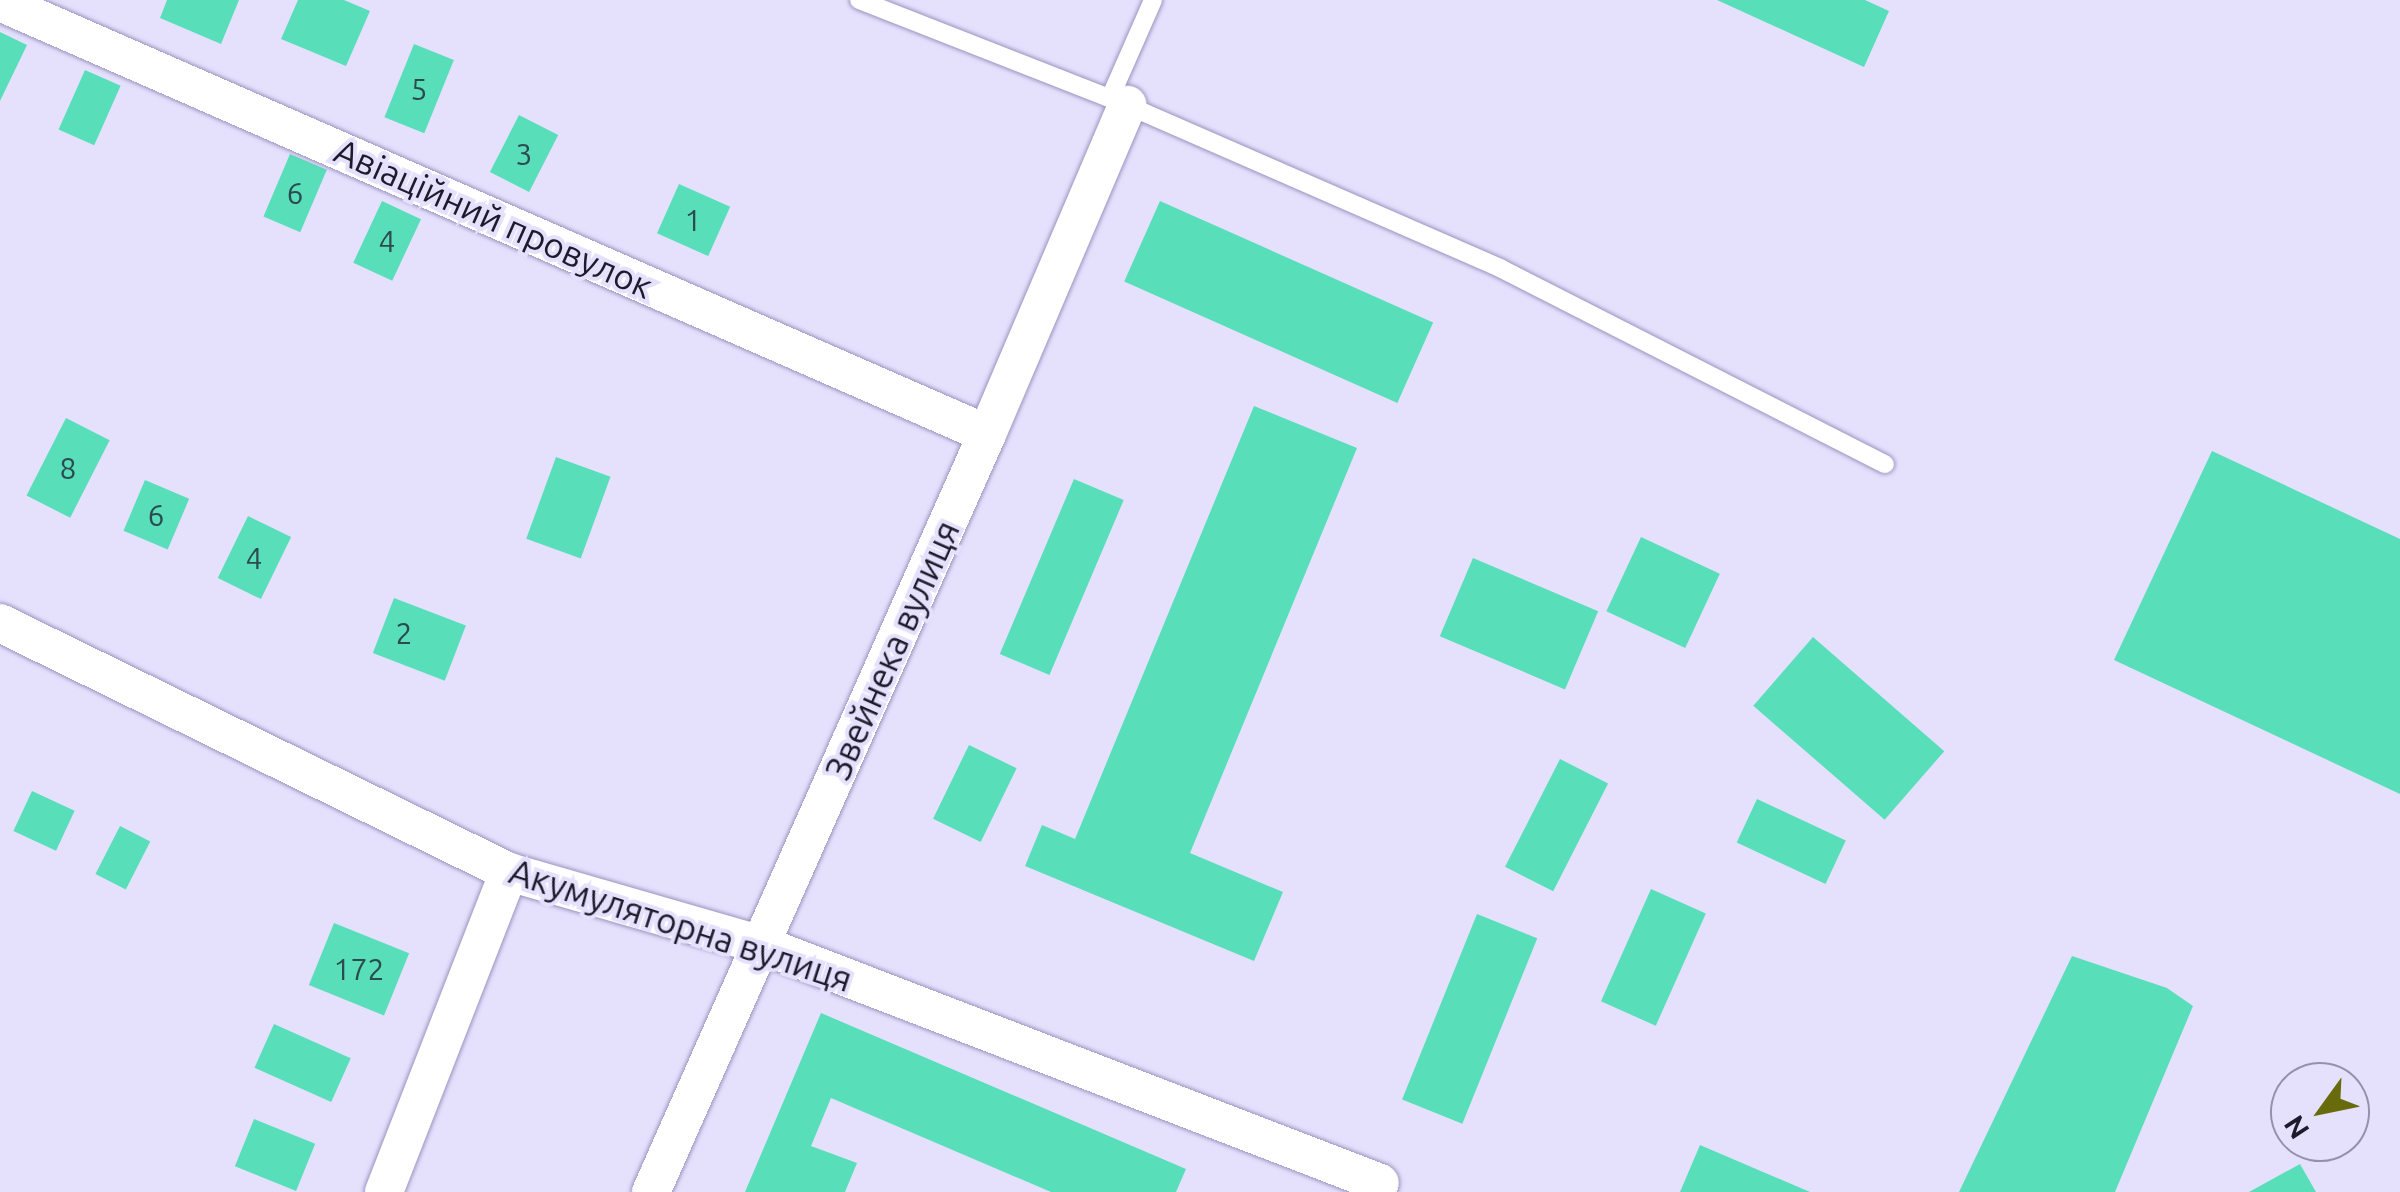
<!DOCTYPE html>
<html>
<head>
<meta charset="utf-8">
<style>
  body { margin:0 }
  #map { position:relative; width:2400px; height:1192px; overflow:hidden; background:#e5e1fd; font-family:Ubuntu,sans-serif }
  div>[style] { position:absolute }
  .building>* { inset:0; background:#59deba; transform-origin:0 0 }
  .roads { filter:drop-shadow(0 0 2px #9a94bf) drop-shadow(0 0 2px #9a94bf) }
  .lane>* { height:18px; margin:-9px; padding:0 9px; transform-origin:9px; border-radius:9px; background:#fff }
  .street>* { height:38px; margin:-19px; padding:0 19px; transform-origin:19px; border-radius:19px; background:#fff }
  span { translate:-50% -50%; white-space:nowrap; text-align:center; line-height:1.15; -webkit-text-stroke:8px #e5e1fd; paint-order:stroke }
  .number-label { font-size:30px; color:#2c4b4f }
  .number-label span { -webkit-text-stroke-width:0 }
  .street-label { font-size:35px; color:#1d1a2b }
  .north { position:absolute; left:2270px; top:1062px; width:100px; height:100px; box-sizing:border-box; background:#e5e1fd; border:2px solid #9591a9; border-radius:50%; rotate:237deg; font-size:28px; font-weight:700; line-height:40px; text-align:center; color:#1d1a2b }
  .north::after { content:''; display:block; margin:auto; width:35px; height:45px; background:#676b0c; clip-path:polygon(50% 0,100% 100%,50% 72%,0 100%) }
</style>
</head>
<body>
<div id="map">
  <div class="building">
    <i style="clip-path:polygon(167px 0,239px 0,221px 44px,160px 18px)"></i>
    <i style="clip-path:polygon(298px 0,344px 0,370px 11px,346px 66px,281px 39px)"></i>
    <i style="clip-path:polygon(1717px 0,1865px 0,1889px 11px,1864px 67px)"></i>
    <i style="clip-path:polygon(0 32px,27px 45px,0 101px)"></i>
    <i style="left:414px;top:44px;width:43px;height:79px;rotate:22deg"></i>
    <i style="left:85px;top:70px;width:39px;height:65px;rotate:24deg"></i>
    <i style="left:519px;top:115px;width:44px;height:64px;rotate:27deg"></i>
    <i style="left:290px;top:154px;width:40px;height:68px;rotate:23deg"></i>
    <i style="left:679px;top:184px;width:56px;height:54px;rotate:24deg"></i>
    <i style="left:382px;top:201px;width:43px;height:68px;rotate:25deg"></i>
    <i style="left:1160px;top:201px;width:299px;height:88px;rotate:24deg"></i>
    <i style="clip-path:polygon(1254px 406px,1357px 448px,1190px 853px,1283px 892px,1254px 961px,1025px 866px,1042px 825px,1075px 839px)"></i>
    <i style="left:66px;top:418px;width:49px;height:87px;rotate:27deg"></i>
    <i style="clip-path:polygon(2212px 451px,2400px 539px,2400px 794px,2114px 660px)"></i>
    <i style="left:556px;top:457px;width:58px;height:87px;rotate:20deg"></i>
    <i style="left:1074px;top:479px;width:54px;height:190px;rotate:23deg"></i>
    <i style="left:145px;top:480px;width:48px;height:55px;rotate:23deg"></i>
    <i style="left:248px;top:516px;width:48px;height:69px;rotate:26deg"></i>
    <i style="left:1641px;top:537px;width:87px;height:82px;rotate:25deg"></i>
    <i style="left:1473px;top:558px;width:136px;height:85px;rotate:23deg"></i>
    <i style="left:394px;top:598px;width:77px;height:59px;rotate:21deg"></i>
    <i style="left:1813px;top:637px;width:174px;height:91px;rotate:41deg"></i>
    <i style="left:969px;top:745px;width:53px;height:82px;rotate:26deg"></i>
    <i style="left:1560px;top:759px;width:54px;height:121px;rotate:27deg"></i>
    <i style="left:32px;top:791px;width:47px;height:44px;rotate:25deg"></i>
    <i style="left:1757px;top:799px;width:98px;height:48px;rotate:25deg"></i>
    <i style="left:120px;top:826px;width:34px;height:54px;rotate:27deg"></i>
    <i style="left:1651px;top:889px;width:60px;height:123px;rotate:24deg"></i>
    <i style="left:1477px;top:914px;width:65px;height:200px;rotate:22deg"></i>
    <i style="left:334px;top:923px;width:81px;height:67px;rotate:22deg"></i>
    <i style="clip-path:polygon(2072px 956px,2167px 988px,2193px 1006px,2115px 1192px,1959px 1192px)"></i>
    <i style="clip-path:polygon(821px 1013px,1186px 1169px,1176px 1192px,1051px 1192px,831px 1098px,811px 1146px,857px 1163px,845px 1192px,745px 1192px)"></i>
    <i style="left:274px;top:1024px;width:84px;height:48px;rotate:24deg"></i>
    <i style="left:254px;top:1119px;width:66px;height:51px;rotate:22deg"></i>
    <i style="clip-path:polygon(1700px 1145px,1810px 1192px,1680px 1192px)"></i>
    <i style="clip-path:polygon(2300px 1164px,2316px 1192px,2249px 1192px)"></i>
  </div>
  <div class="roads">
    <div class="lane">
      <i style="left:859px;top:0;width:288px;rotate:21.4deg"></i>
      <i style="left:1127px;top:105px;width:407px;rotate:23.6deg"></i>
      <i style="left:1500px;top:268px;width:432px;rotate:27deg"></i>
      <i style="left:1110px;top:98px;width:107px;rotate:-66.3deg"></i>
    </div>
    <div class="street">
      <i style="left:0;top:2px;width:1077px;rotate:23.64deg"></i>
      <i style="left:0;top:623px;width:567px;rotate:26.07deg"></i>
      <i style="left:509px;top:872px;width:263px;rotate:16.1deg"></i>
      <i style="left:762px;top:945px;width:662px;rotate:21.06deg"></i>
      <i style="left:384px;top:1192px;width:344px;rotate:-68.7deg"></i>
      <i style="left:651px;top:1192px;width:829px;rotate:-66.09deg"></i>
      <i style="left:987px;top:434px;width:358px;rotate:-66.9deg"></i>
    </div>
  </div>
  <div class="number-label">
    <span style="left:419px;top:89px">5</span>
    <span style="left:524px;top:154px">3</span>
    <span style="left:295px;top:193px">6</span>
    <span style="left:693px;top:220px">1</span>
    <span style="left:387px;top:241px">4</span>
    <span style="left:68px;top:468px">8</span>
    <span style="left:156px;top:515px">6</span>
    <span style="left:254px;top:558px">4</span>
    <span style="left:404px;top:633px">2</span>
    <span style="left:359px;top:969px">172</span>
  </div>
  <div class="street-label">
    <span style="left:494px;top:218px;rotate:24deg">Авіаційний провулок</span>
    <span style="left:892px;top:650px;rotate:-66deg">Звейнека вулиця</span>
    <span style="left:681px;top:925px;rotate:18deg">Акумуляторна вулиця</span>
  </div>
  <div class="north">N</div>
</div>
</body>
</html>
